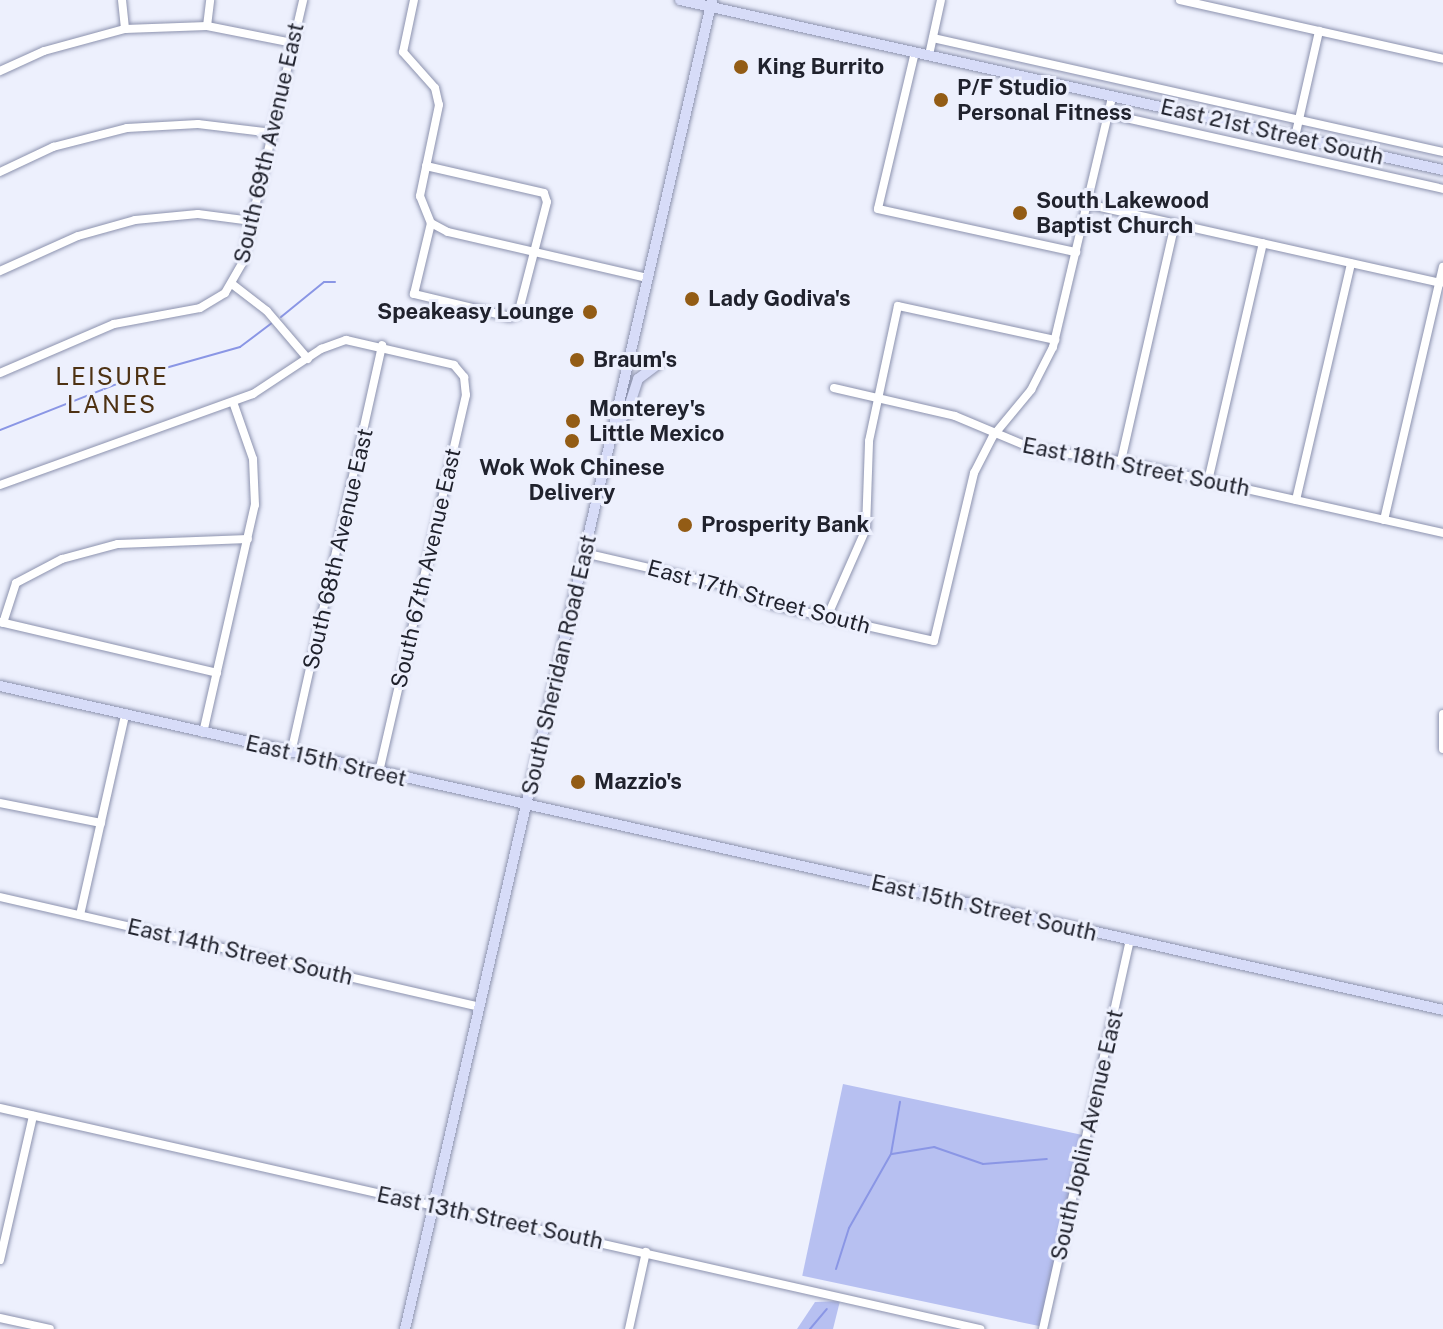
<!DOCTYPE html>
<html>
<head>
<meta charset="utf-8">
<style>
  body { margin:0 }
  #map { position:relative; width:1443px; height:1329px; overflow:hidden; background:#edf0fd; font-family:"Public Sans",sans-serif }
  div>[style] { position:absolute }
  .green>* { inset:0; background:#b7c0f1; transform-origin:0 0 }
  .stream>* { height:2px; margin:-1px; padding:0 1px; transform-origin:1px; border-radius:1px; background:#8a96e5 }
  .roads { filter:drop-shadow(0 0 2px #8c92ae) drop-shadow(0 0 2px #8c92ae) }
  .minor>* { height:8px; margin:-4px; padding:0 4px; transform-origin:4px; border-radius:4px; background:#fff }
  .major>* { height:10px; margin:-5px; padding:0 5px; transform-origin:5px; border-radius:5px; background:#d7dcf8 }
  .dots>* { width:22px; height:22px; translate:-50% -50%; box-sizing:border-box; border:4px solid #edf0fd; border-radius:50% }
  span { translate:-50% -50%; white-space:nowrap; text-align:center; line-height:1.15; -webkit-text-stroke:6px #edf0fd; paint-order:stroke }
  .poi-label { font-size:22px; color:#20222d; font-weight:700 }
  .left { translate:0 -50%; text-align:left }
  .right { translate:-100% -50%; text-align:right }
  .street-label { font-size:22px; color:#20222d }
  .neighbourhood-label { font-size:24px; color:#4e3213; letter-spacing:2px }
</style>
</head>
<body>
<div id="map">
  <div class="green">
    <i style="left:843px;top:1084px;width:246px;height:196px;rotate:12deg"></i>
    <i style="clip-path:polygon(840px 1301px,833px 1329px,797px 1329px,815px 1302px)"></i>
  </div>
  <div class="stream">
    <i style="left:281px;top:317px;width:55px;rotate:-39.1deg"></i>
    <i style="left:324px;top:282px;width:11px"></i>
    <i style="left:0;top:430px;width:147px;rotate:-21.5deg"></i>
    <i style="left:137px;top:376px;width:107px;rotate:-15.7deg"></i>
    <i style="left:240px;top:347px;width:39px;rotate:-37deg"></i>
    <i style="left:892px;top:1154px;width:43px;rotate:-9.5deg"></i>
    <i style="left:934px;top:1147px;width:52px;rotate:19.1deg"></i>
    <i style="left:983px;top:1164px;width:64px;rotate:-4.5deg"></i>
    <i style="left:836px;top:1269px;width:43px;rotate:-72.4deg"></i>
    <i style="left:849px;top:1228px;width:85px;rotate:-60.4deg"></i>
    <i style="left:891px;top:1154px;width:53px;rotate:-80.2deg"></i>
    <i style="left:810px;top:1329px;width:26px;rotate:-50deg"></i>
  </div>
  <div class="roads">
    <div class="minor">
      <i style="left:122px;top:0;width:29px;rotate:84deg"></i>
      <i style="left:414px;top:0;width:53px;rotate:101.9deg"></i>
      <i style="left:403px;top:52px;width:48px;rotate:48.4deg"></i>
      <i style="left:435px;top:88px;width:17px;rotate:77deg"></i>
      <i style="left:439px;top:105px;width:93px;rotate:101.8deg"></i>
      <i style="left:420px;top:196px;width:29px;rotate:68deg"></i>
      <i style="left:431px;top:223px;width:19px;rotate:28deg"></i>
      <i style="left:448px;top:232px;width:205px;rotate:13deg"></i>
      <i style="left:1180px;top:0;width:270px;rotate:12.6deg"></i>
      <i style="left:207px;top:26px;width:26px;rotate:-83deg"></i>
      <i style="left:933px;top:38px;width:523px;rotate:12.6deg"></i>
      <i style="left:915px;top:52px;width:161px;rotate:103.3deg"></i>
      <i style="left:878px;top:209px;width:203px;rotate:12.3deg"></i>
      <i style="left:929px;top:55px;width:56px;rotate:-77.7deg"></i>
      <i style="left:0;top:71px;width:48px;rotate:-24.4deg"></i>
      <i style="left:44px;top:51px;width:84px;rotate:-15.2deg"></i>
      <i style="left:125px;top:29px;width:82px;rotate:-2.1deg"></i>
      <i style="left:207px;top:26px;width:88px;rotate:11.2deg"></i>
      <i style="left:1108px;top:114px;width:343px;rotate:12.6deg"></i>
      <i style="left:1295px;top:137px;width:109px;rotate:-77.2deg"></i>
      <i style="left:426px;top:166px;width:121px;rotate:12.9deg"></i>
      <i style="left:544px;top:193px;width:9px;rotate:72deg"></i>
      <i style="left:547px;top:202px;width:116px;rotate:104.5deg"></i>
      <i style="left:518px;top:314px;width:9px;rotate:159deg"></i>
      <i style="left:510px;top:317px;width:99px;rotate:-166.5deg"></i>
      <i style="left:414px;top:294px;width:73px;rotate:-76.5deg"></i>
      <i style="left:0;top:172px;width:59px;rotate:-25.3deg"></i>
      <i style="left:53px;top:147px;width:76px;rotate:-14.4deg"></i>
      <i style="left:127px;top:128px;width:71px;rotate:-3.2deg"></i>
      <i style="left:198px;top:124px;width:75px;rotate:6.9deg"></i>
      <i style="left:1087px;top:204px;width:362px;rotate:12.6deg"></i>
      <i style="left:0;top:271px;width:85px;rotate:-24.2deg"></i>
      <i style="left:78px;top:236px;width:59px;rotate:-15.7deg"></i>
      <i style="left:135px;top:220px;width:63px;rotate:-5.4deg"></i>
      <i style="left:198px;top:214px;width:54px;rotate:7.4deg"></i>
      <i style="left:232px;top:284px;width:44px;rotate:37.6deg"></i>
      <i style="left:267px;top:311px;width:63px;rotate:49.5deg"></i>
      <i style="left:0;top:373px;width:124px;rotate:-23.3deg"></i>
      <i style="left:114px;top:324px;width:87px;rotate:-10.5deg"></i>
      <i style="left:200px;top:308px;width:29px;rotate:-31deg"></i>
      <i style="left:225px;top:293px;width:34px;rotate:-60deg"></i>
      <i style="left:242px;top:263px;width:270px;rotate:-76.9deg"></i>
      <i style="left:834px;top:388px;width:124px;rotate:13deg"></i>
      <i style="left:955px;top:416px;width:86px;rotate:22.7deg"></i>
      <i style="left:1034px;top:449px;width:88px;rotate:7.9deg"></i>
      <i style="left:1121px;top:461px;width:330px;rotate:12.6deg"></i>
      <i style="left:1121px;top:461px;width:243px;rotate:-77.2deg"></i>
      <i style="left:1208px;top:481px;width:244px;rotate:-77deg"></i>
      <i style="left:0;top:485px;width:269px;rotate:-19.8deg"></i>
      <i style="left:253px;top:394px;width:82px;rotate:-33.5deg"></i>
      <i style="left:321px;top:349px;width:27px;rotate:-20deg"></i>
      <i style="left:346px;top:340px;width:111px;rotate:13deg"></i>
      <i style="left:454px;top:365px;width:16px;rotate:50deg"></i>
      <i style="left:464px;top:377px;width:18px;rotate:84deg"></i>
      <i style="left:466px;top:395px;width:388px;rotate:103deg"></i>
      <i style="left:1296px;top:500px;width:243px;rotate:-76.9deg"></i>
      <i style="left:1384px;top:520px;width:260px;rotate:-76.9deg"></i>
      <i style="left:584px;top:553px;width:143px;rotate:13deg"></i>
      <i style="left:723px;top:585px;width:54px;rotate:21.8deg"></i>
      <i style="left:773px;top:605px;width:165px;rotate:12.6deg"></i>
      <i style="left:934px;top:641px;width:173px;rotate:-76.6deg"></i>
      <i style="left:974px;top:473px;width:42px;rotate:-62.8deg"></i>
      <i style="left:993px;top:436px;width:60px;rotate:-50.4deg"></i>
      <i style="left:1031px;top:390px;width:48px;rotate:-62.9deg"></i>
      <i style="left:1053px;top:347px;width:257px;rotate:-76.7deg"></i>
      <i style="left:827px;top:617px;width:96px;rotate:-66.1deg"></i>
      <i style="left:866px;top:529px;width:88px;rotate:-88deg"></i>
      <i style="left:869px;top:441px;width:138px;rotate:-77.9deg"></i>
      <i style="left:898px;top:306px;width:161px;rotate:12.2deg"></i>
      <i style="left:0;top:622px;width:223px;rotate:13.2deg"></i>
      <i style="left:3px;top:623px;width:42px;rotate:-72deg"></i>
      <i style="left:16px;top:583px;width:52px;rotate:-27.6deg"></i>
      <i style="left:62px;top:559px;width:58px;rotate:-15deg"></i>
      <i style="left:118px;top:544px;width:130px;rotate:-2.2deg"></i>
      <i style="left:1443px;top:714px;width:35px;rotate:90deg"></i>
      <i style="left:203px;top:733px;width:234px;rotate:-77.2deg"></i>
      <i style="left:255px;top:505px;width:46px;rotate:-92.5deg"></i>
      <i style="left:253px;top:459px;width:60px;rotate:-109.3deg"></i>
      <i style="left:291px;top:753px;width:418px;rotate:-77.4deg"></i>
      <i style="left:0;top:803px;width:103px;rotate:11.2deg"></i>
      <i style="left:0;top:897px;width:492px;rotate:12.9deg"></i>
      <i style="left:80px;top:915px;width:204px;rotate:-77.3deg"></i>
      <i style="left:0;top:1108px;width:1005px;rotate:12.71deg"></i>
      <i style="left:0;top:1260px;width:148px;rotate:-77.1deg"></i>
      <i style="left:0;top:1318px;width:51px;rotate:12.4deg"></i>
      <i style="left:629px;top:1329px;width:79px;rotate:-77.6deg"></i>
      <i style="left:1043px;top:1329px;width:398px;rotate:-77.4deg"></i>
    </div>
    <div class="major">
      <i style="left:680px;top:0;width:782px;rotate:12.56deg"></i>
      <i style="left:614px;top:425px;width:18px;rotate:-43deg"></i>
      <i style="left:627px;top:413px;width:36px;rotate:-72deg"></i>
      <i style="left:638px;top:379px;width:25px;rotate:-37deg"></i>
      <i style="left:0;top:686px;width:1479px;rotate:12.65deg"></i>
      <i style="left:405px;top:1329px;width:1364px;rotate:-76.99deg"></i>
    </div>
  </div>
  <div class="dots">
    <i style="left:741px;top:67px;background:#935c15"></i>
    <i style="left:941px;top:100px;background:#935c15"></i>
    <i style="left:1020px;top:213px;background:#935c15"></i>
    <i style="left:692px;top:299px;background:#935c15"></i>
    <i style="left:590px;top:312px;background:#935c15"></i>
    <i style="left:577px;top:360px;background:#935c15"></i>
    <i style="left:573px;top:421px;background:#935c15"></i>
    <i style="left:572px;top:441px;background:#935c15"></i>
    <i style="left:685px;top:525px;background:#935c15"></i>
    <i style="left:578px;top:782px;background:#935c15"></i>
  </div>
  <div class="poi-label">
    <span class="left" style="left:757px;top:67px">King Burrito</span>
    <span class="left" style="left:957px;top:100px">P/F Studio<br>Personal Fitness</span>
    <span class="left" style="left:1036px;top:213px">South Lakewood<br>Baptist Church</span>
    <span class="left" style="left:708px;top:299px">Lady Godiva's</span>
    <span class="right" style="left:574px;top:312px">Speakeasy Lounge</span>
    <span class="left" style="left:593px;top:360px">Braum's</span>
    <span class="left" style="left:589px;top:421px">Monterey's<br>Little Mexico</span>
    <span style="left:572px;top:480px">Wok Wok Chinese<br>Delivery</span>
    <span class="left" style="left:701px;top:525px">Prosperity Bank</span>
    <span class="left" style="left:594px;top:782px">Mazzio's</span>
  </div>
  <div class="street-label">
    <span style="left:1272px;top:132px;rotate:13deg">East 21st Street South</span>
    <span style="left:269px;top:143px;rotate:-77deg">South 69th Avenue East</span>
    <span style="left:1136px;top:467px;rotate:11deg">East 18th Street South</span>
    <span style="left:338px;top:549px;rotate:-77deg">South 68th Avenue East</span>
    <span style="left:426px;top:568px;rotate:-77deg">South 67th Avenue East</span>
    <span style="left:759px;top:597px;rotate:15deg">East 17th Street South</span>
    <span style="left:559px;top:665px;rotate:-77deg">South Sheridan Road East</span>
    <span style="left:326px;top:761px;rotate:13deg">East 15th Street</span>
    <span style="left:984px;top:908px;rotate:13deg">East 15th Street South</span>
    <span style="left:240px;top:952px;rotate:13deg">East 14th Street South</span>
    <span style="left:1087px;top:1135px;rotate:-77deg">South Joplin Avenue East</span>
    <span style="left:490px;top:1218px;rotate:12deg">East 13th Street South</span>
  </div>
  <div class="neighbourhood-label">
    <span style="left:112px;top:391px">LEISURE<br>LANES</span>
  </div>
</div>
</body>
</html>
